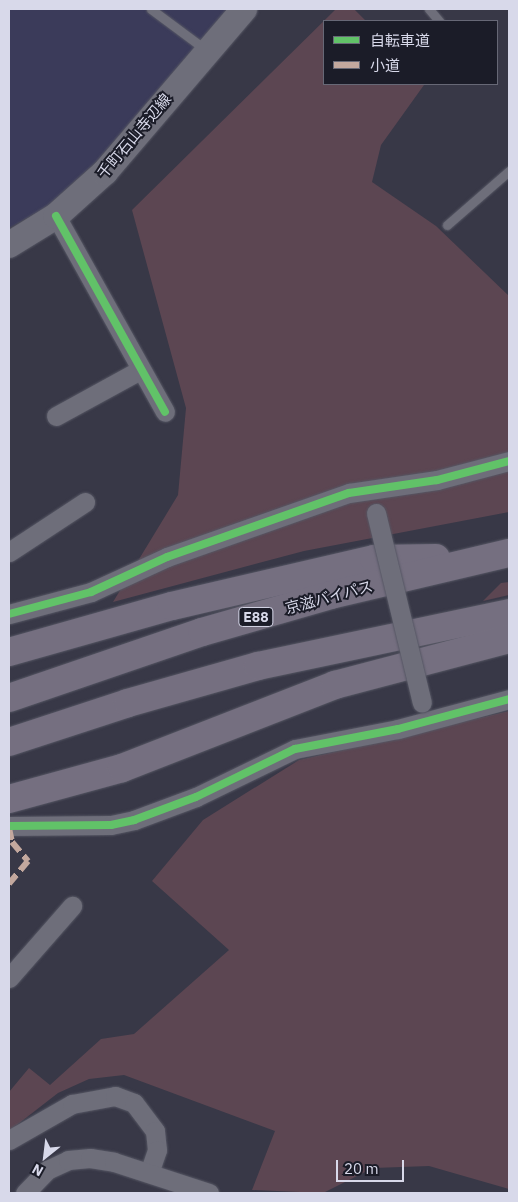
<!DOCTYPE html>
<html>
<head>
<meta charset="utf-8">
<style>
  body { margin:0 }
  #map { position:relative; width:518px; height:1202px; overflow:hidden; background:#383847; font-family:"IBM Plex Sans","Noto Sans JP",sans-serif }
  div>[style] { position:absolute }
  .built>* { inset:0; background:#3b3b5a }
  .green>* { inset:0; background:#5c4652 }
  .roads { filter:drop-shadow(0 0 1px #555663) drop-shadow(0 0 1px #555663) }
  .service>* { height:9px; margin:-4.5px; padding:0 4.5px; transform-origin:4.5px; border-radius:4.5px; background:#6e6e7a }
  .minor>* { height:19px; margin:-9.5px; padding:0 9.5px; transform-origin:9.5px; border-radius:9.5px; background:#6e6e7a }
  .secondary>* { height:26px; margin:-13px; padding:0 13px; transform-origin:13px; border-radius:13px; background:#6e6e7a }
  .motorway>* { height:28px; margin:-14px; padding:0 14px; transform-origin:14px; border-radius:14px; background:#756f80 }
  .bridges { filter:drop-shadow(0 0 1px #555663) drop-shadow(0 0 1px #555663) }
  .minor-bridge>* { height:19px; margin:-9.5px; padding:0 9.5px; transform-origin:9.5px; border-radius:9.5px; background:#6e6e7a }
  .quiet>* { height:6px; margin-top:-3px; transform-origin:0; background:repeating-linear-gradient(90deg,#c3a89e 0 12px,transparent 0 18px) }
  .cycleway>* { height:8px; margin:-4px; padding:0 4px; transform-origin:4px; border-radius:4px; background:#61c268 }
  span { translate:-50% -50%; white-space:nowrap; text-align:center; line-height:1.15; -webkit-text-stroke:4px #1b1c28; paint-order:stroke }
  .shield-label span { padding:1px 4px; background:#1b1c28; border:1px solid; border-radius:4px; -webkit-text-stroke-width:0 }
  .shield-label { font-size:14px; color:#d8d9ea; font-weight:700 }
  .street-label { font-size:15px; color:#d8d9ea }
  .frame { position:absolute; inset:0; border:10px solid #d8d9ea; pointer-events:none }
  .legend { position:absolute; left:323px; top:20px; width:175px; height:65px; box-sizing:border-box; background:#1b1c28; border:1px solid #676876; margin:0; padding:6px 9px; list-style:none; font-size:15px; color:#d8d9ea }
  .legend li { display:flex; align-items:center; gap:10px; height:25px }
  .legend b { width:25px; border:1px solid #676876 }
  .north { position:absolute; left:20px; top:1132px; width:50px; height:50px; -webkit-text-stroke:4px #1b1c28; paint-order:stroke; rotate:209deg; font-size:14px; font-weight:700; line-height:20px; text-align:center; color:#d8d9ea }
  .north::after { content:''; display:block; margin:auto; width:18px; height:22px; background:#d8d9ea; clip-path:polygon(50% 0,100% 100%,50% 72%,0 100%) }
  .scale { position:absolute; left:336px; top:1160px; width:68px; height:22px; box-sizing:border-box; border:2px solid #d8d9ea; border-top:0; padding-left:6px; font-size:15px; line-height:18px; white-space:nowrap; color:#d8d9ea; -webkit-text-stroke:4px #1b1c28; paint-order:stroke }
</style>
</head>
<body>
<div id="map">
  <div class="built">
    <i style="clip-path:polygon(9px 9px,227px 9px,96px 162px,45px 208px,9px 228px)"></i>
  </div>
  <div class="green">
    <i style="clip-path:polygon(336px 9px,354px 9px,366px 21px,324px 21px,324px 84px,424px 85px,381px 145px,372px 182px,436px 226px,509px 296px,509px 512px,304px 551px,113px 602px,178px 495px,186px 408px,132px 210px)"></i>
    <i style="clip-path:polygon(509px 582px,509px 595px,483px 601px,501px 583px)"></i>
    <i style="clip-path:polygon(509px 711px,509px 1189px,429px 1166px,373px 1168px,323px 1193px,252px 1190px,275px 1131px,124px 1075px,89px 1079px,58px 1093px,9px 1131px,9px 1092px,29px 1068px,50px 1085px,101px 1039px,134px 1034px,229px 950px,152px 881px,203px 820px,299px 760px)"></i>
  </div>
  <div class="roads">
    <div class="service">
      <i style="left:151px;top:9px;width:69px;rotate:36.7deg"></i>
      <i style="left:429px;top:9px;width:16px;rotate:50deg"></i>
      <i style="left:447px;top:225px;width:82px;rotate:-41.1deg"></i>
    </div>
    <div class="minor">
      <i style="left:56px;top:216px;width:224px;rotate:60.9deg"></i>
      <i style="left:56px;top:416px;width:96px;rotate:-28.7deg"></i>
      <i style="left:9px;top:552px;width:91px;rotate:-33.3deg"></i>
      <i style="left:9px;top:614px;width:85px;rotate:-15deg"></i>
      <i style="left:91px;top:592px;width:84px;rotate:-24.7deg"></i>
      <i style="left:167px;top:557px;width:193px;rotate:-19.4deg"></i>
      <i style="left:349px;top:493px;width:89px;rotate:-8.4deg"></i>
      <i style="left:437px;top:480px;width:74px;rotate:-14.8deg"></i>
      <i style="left:9px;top:826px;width:102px;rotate:-0.6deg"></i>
      <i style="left:111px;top:825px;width:24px;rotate:-12deg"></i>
      <i style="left:134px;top:820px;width:66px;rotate:-20.4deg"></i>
      <i style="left:196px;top:797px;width:110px;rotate:-25.9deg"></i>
      <i style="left:295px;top:749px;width:105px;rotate:-11deg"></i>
      <i style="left:398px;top:729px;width:115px;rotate:-15.1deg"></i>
      <i style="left:9px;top:978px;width:96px;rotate:-48.8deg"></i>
      <i style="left:9px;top:1140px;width:73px;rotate:-29.7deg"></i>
      <i style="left:72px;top:1104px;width:44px;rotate:-10.5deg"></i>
      <i style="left:115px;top:1096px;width:20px;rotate:20deg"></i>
      <i style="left:134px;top:1103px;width:35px;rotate:53deg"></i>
      <i style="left:155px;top:1131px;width:19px;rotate:84deg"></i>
      <i style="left:157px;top:1150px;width:24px;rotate:109deg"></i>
      <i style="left:25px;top:1193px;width:32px;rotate:-46deg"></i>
      <i style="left:47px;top:1170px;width:23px;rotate:-25deg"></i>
      <i style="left:68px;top:1160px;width:22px;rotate:-5deg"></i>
      <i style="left:90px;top:1158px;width:24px;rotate:9deg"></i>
      <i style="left:114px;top:1162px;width:100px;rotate:18.1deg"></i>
    </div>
    <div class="secondary">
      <i style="left:9px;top:245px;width:55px;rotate:-31.7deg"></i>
      <i style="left:56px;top:216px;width:66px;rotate:-41.9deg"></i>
      <i style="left:105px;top:172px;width:214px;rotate:-49.5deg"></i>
    </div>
    <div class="motorway">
      <i style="left:9px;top:652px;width:169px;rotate:-15.8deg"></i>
      <i style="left:172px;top:606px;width:207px;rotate:-13.1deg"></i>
      <i style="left:374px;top:559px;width:62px;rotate:-0.9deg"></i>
      <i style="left:9px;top:698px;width:204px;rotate:-18.9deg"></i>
      <i style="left:202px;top:632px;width:134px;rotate:-16deg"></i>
      <i style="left:331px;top:595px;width:183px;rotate:-13.3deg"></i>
      <i style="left:9px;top:742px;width:125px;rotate:-18.1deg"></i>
      <i style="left:128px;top:703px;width:135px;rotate:-15.9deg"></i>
      <i style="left:258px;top:666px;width:257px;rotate:-11.9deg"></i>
      <i style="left:9px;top:799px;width:117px;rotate:-15.3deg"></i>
      <i style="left:122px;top:768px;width:229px;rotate:-21.3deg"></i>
      <i style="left:335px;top:685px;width:180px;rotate:-14.8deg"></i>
    </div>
  </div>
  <div class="bridges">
    <div class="minor-bridge">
      <i style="left:376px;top:513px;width:195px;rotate:76.4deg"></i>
    </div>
  </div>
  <div class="quiet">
    <i style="left:9px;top:828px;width:14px;rotate:78deg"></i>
    <i style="left:12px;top:842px;width:25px;rotate:50deg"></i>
    <i style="left:28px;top:861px;width:30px;rotate:130deg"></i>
  </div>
  <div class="cycleway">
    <i style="left:56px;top:216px;width:224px;rotate:60.9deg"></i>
    <i style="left:9px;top:614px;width:85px;rotate:-15deg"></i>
    <i style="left:91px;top:592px;width:84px;rotate:-24.7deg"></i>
    <i style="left:167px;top:557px;width:193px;rotate:-19.4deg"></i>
    <i style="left:349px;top:493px;width:89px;rotate:-8.4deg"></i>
    <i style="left:437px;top:480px;width:74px;rotate:-14.8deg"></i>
    <i style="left:9px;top:826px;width:102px;rotate:-0.6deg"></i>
    <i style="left:111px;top:825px;width:24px;rotate:-12deg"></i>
    <i style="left:134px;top:820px;width:66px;rotate:-20.4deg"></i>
    <i style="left:196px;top:797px;width:110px;rotate:-25.9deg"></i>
    <i style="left:295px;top:749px;width:105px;rotate:-11deg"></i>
    <i style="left:398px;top:729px;width:115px;rotate:-15.1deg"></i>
  </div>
  <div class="shield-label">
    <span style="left:256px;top:617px">E88</span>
  </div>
  <div class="street-label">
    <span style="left:134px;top:136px;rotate:-50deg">千町石山寺辺線</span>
    <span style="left:329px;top:597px;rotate:-15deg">京滋バイパス</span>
  </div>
  <div class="frame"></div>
  <ul class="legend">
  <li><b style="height:6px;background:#61c268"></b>自転車道</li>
  <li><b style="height:6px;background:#c3a89e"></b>小道</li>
  </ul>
  <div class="north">N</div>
  <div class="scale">20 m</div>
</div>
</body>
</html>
